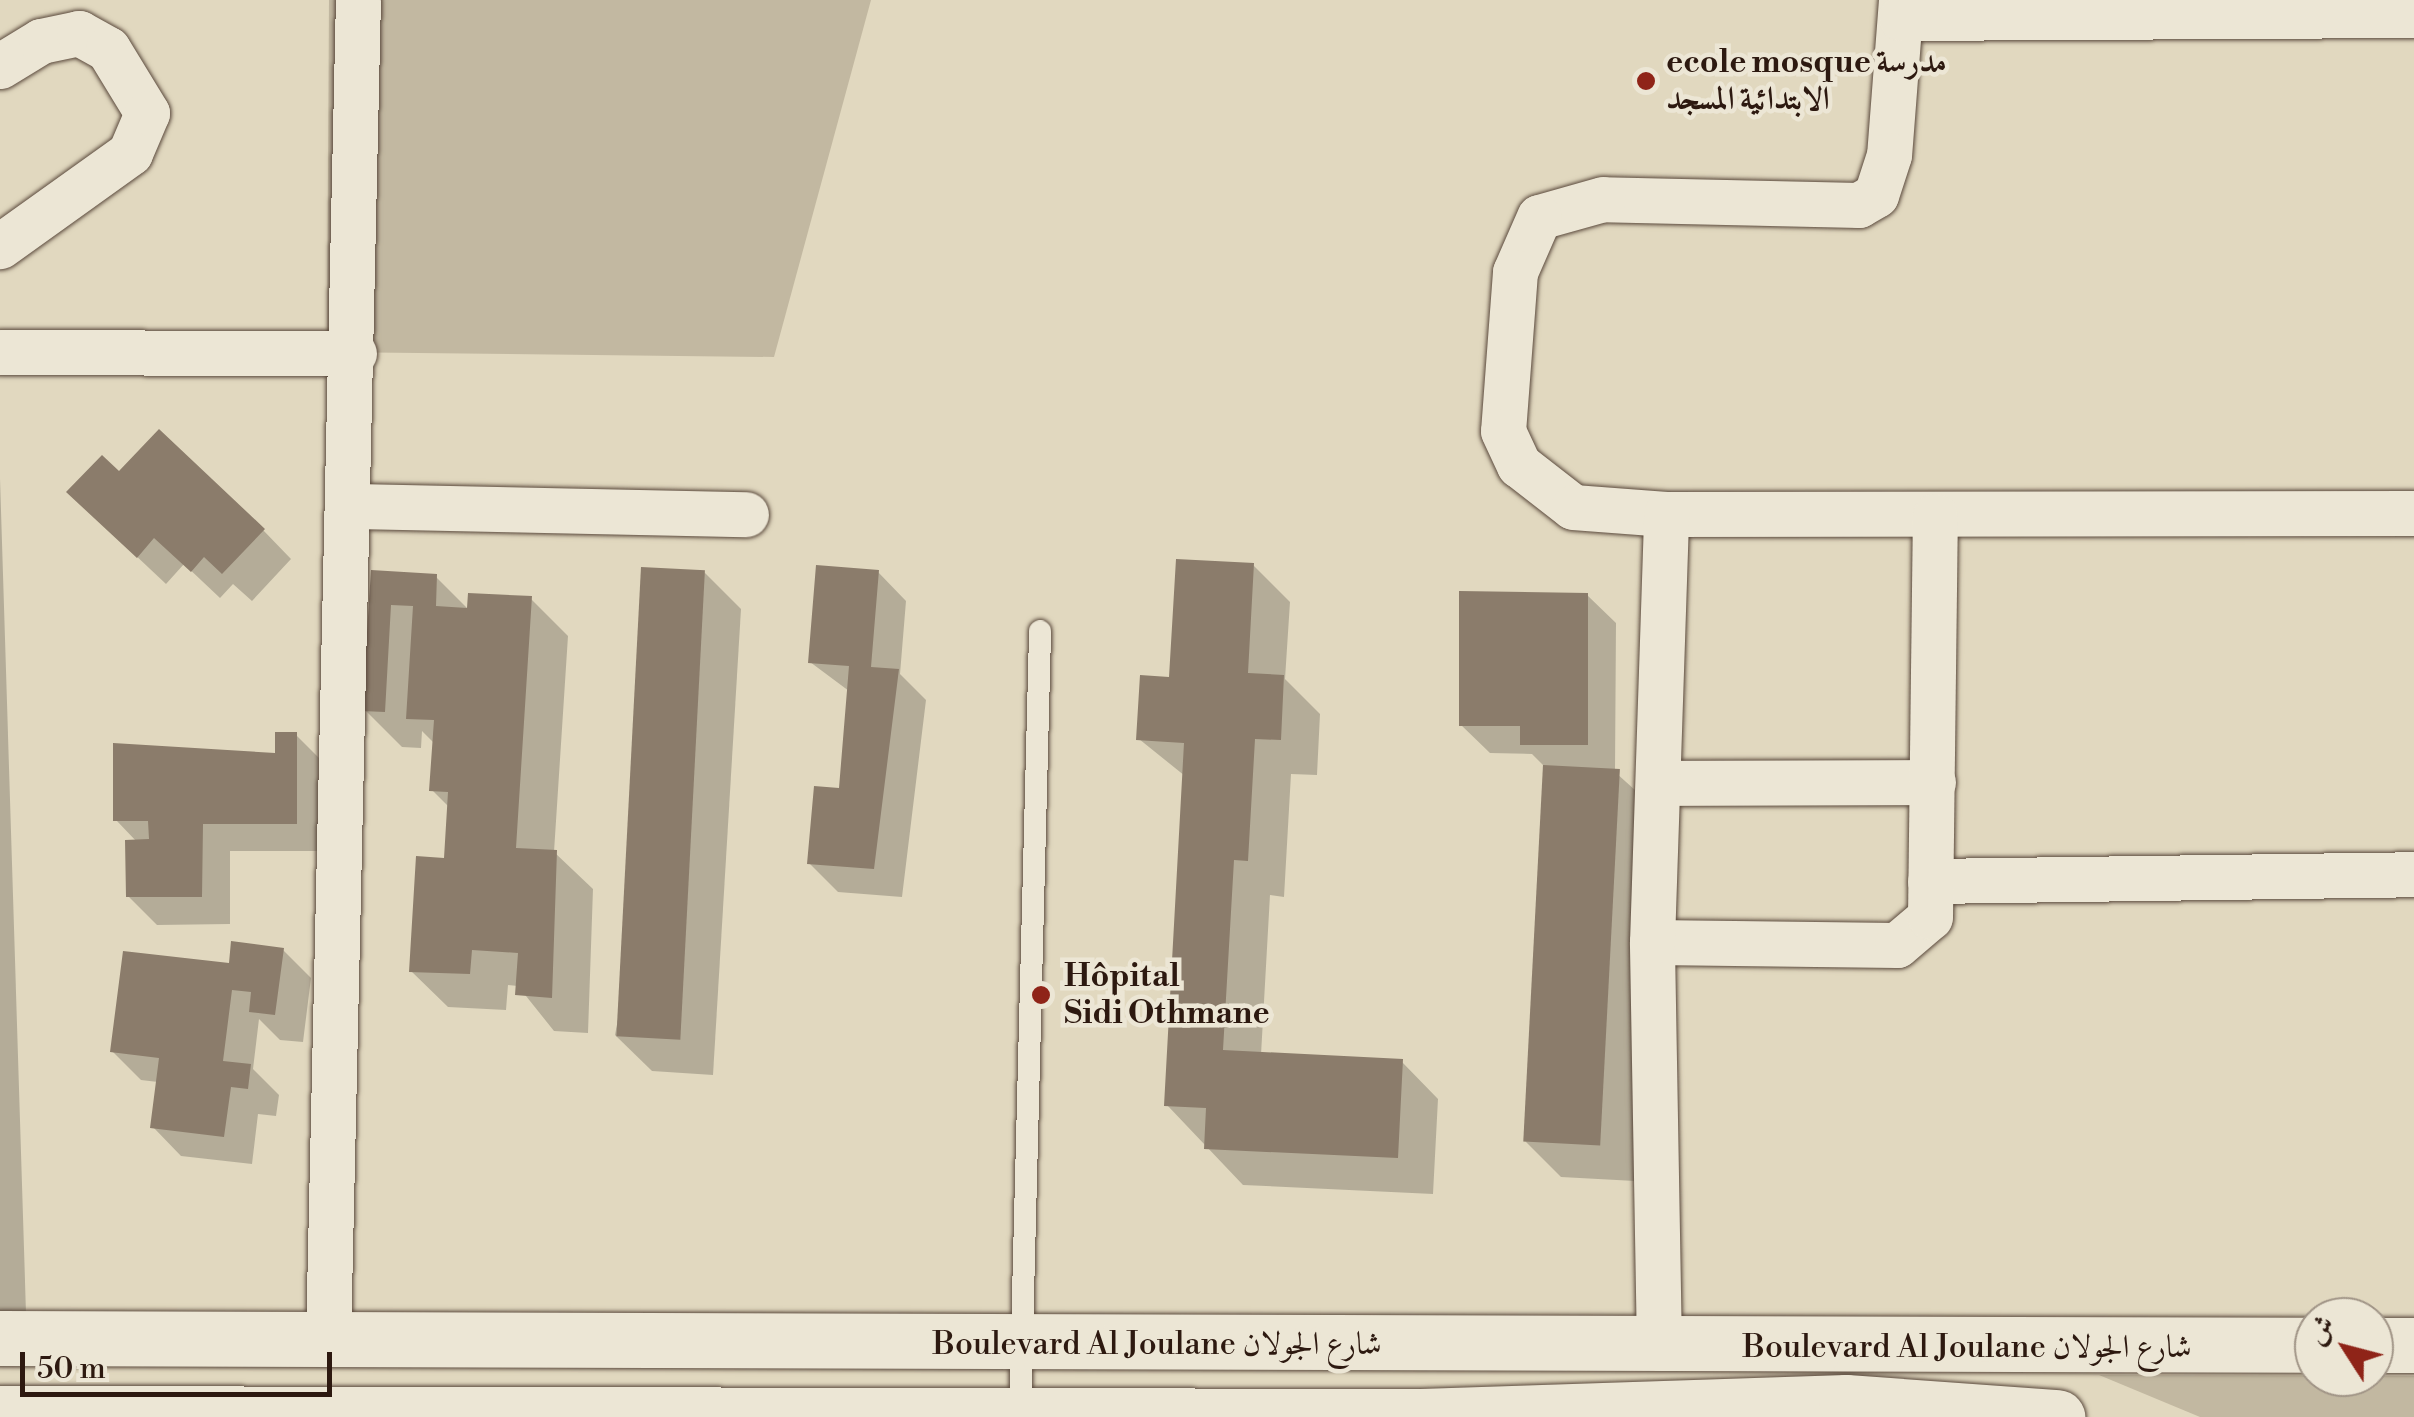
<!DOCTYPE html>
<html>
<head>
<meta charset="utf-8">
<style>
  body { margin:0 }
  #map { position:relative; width:2414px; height:1417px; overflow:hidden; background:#e1d8bf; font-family:"Libre Bodoni",Amiri,serif }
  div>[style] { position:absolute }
  .green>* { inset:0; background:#c2b8a1 }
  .shadow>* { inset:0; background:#0003 }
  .building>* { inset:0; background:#8b7c6b; transform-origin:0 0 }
  .roads { filter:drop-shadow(0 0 2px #5a493c) drop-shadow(0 0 2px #5a493c) }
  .service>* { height:22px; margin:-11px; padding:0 11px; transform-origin:11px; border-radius:11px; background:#ece6d5 }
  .minor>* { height:45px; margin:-22.5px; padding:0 22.5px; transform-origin:22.5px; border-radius:22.5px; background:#ece6d5 }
  .secondary>* { height:55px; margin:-27.5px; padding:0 27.5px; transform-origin:27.5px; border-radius:27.5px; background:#ece6d5 }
  .dots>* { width:28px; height:28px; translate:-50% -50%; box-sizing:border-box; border:5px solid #ece6d5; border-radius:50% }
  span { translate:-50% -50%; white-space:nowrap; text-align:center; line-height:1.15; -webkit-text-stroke:9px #ece6d5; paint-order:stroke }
  .poi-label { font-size:32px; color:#2d1910; font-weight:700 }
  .left { translate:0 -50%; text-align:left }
  .street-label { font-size:32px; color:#2d1910 }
  .north { position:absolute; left:2294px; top:1297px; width:100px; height:100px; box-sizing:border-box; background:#ece6d5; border:2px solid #a09486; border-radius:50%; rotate:306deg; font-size:28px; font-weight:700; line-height:40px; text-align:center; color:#2d1910 }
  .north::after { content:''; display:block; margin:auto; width:35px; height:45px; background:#8f2418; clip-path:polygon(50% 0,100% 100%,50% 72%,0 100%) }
  .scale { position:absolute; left:20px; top:1352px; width:312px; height:45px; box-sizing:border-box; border:5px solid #2d1910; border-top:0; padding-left:12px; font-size:30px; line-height:35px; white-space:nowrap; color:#2d1910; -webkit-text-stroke:8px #ece6d5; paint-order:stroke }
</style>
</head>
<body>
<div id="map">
  <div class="green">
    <i style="clip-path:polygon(329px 0,871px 0,774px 357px,327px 352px)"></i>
    <i style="clip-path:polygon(2099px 1375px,2414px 1376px,2414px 1417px,2200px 1417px)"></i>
  </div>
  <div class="shadow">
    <i style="clip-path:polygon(119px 474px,263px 530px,291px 559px,252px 601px,233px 584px,220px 598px,184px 564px,166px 584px,98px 520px)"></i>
    <i style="clip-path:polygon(0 478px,26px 1313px,0 1313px)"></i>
    <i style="clip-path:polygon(1253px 565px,1290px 602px,1285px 679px,1320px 714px,1317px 775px,1291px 774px,1284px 897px,1270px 895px,1261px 1055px,1402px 1062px,1438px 1099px,1433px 1194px,1243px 1185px,1167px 1105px,1185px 776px,1139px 739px)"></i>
    <i style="clip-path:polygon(704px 572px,741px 609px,713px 1075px,652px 1071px,615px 1035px)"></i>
    <i style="clip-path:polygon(878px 572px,906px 601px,900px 674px,926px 700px,902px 897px,838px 892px,809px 863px,841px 791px,849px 691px,810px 662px)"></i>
    <i style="clip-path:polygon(373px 573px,436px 577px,469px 610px,531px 599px,568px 636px,554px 852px,593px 889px,588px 1033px,554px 1031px,518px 986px,508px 985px,506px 1010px,448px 1007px,411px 971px,446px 861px,450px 808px,432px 790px,435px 744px,422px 731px,421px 748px,402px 747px,365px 710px)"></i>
    <i style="clip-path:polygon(1587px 595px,1616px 623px,1615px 772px,1656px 809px,1635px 1181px,1561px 1177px,1524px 1140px,1545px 767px,1532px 754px,1490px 753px,1461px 725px)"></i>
    <i style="clip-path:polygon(296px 735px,324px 763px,325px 851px,230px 851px,230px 924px,157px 925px,128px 896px,137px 842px,116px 820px,277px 756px)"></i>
    <i style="clip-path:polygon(283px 950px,311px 978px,303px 1042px,280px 1040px,259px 1019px,253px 1069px,279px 1095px,276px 1116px,258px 1114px,252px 1164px,181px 1156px,153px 1127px,158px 1082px,141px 1080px,112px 1051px,231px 966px)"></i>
  </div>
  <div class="building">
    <i style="clip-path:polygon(159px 429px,265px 529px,222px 574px,204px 557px,191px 572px,154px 538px,137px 558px,66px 492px,102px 455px,119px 471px)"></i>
    <i style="clip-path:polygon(1176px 559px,1254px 563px,1248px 673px,1284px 675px,1281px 740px,1255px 739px,1248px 861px,1234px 860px,1223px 1050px,1403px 1059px,1398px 1158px,1204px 1149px,1206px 1108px,1164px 1106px,1184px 743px,1136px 740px,1140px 675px,1169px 677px)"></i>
    <i style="clip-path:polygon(816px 565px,879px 570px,871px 667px,899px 669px,874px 869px,807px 864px,814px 786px,839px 788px,849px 666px,808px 663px)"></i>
    <i style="left:641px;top:567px;width:64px;height:470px;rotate:3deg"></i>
    <i style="clip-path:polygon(371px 570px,437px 574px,436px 606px,467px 608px,468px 593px,532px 596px,516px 848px,557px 850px,552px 998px,515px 995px,518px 953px,472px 950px,470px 974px,409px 972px,416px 856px,444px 858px,448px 792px,429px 791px,434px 720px,406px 719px,413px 606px,391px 605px,385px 712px,362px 711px)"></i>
    <i style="clip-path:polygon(1459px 591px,1588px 593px,1588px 745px,1520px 745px,1520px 726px,1459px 726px)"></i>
    <i style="clip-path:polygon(275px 732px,297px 732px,297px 824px,203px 824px,202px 897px,126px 897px,125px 840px,149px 839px,148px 821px,113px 821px,113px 743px,275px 753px)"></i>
    <i style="left:1543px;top:765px;width:77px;height:377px;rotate:3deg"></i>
    <i style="clip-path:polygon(231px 941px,284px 948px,275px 1015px,249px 1012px,251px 992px,232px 990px,223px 1061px,251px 1064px,248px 1089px,231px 1087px,224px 1137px,150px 1128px,159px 1058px,110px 1052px,123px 951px,229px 963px)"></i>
  </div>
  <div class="roads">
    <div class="service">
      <i style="left:1020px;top:1413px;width:782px;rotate:-88.53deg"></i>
    </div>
    <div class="minor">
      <i style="left:1901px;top:0;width:155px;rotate:94.4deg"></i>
      <i style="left:1889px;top:155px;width:42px;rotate:108deg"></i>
      <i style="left:1876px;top:195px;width:20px;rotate:150deg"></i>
      <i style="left:1859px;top:205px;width:256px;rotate:-178.7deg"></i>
      <i style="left:1603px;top:199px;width:66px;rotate:164.3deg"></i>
      <i style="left:1539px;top:217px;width:60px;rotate:113.6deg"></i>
      <i style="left:1515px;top:272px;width:159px;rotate:94.3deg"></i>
      <i style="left:1503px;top:431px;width:38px;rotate:65deg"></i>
      <i style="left:1519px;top:465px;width:68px;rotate:37.9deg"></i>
      <i style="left:1573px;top:507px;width:93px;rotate:4.3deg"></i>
      <i style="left:1666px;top:514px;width:748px;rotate:-0.08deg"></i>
      <i style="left:1901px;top:18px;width:513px;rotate:-0.34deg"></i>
      <i style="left:0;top:66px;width:48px;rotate:-31.4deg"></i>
      <i style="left:41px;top:41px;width:39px;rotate:-12deg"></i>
      <i style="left:79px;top:33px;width:33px;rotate:29deg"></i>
      <i style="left:108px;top:49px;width:75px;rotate:58.6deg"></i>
      <i style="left:147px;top:113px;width:43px;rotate:113deg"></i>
      <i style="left:130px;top:153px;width:160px;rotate:144.4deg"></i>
      <i style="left:0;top:352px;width:354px;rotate:0.2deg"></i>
      <i style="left:354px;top:506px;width:392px;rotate:1.2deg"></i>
      <i style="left:1658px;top:783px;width:275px;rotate:-0.2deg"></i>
      <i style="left:1930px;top:881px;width:484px;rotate:-0.8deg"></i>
      <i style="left:1652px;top:942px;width:245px;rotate:0.7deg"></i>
      <i style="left:1897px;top:945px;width:43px;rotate:-40.3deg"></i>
      <i style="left:1930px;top:917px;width:401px;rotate:-89.3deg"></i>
      <i style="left:328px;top:1340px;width:1340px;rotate:-88.72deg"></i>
      <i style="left:1659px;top:1348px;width:406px;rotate:-91deg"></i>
      <i style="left:1652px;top:942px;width:428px;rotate:-88.1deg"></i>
    </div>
    <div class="secondary">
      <i style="left:0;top:1338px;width:2314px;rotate:0.17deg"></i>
      <i style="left:2374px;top:1345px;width:40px"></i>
      <i style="left:0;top:1413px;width:1421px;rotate:0.12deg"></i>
      <i style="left:1421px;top:1416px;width:425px;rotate:-1.9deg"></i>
      <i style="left:1846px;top:1402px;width:212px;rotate:4.1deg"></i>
    </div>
  </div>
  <div class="dots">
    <i style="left:1646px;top:81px;background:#8f2418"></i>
    <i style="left:1041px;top:995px;background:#8f2418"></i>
  </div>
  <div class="poi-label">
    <span class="left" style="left:1666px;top:81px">ecole mosque مدرسة<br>الابتدائية المسجد</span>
    <span class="left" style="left:1064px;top:995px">Hôpital<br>Sidi Othmane</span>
  </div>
  <div class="street-label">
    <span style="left:1157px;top:1344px">Boulevard Al Joulane شارع الجولان</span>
    <span style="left:1967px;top:1347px">Boulevard Al Joulane شارع الجولان</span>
  </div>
  <div class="north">ش</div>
  <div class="scale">50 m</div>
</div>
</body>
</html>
